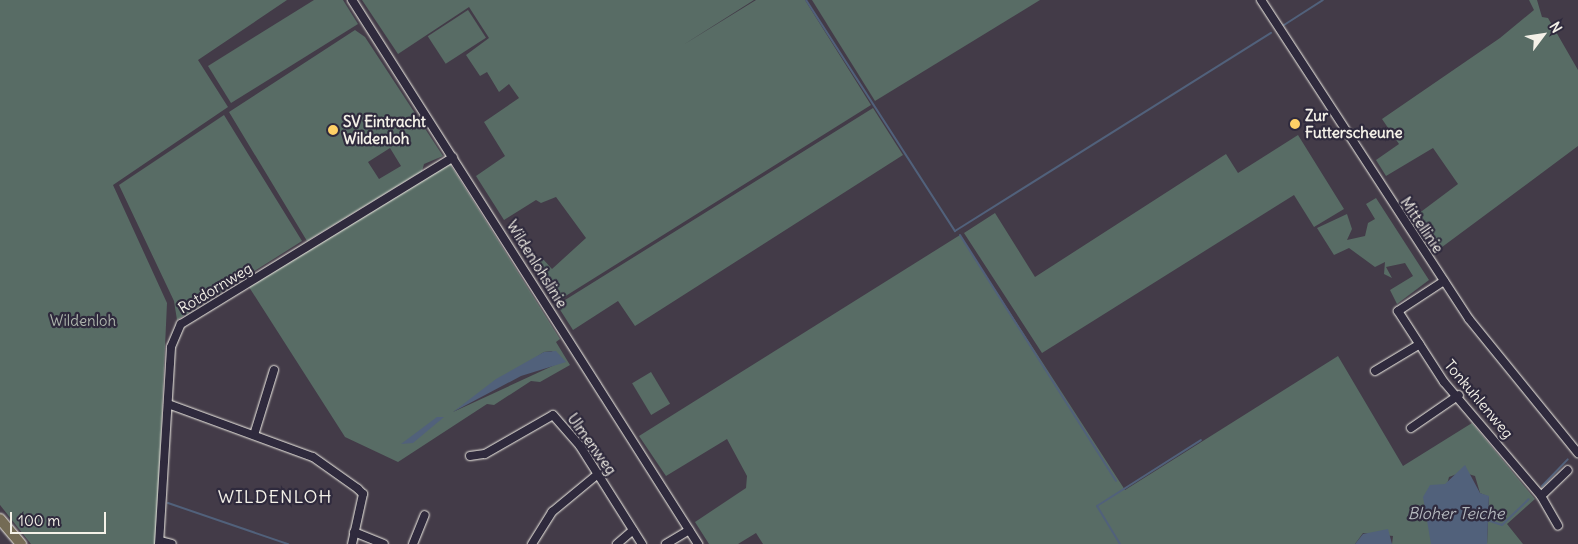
<!DOCTYPE html>
<html>
<head>
<meta charset="utf-8">
<style>
  body { margin:0 }
  #map { position:relative; width:1578px; height:544px; overflow:hidden; background:#433b48; font-family:Delius,sans-serif }
  div>[style] { position:absolute }
  .green>* { inset:0; background:#586c65; transform-origin:0 0 }
  .water>* { inset:0; background:#51617b }
  .stream>* { height:2px; margin:-1px; padding:0 1px; transform-origin:1px; border-radius:1px; background:#51617b }
  .roads { filter:drop-shadow(0 0 1px #f4f1e8) drop-shadow(0 0 1px #f4f1e8) }
  .minor>* { height:8px; margin:-4px; padding:0 4px; transform-origin:4px; border-radius:4px; background:#2f2a3d }
  .major>* { height:10px; margin:-5px; padding:0 5px; transform-origin:5px; border-radius:5px; background:#746b55 }
  .dots>* { width:14px; height:14px; translate:-50% -50%; box-sizing:border-box; border:2px solid #2f2a3d; border-radius:50% }
  span { translate:-50% -50%; white-space:nowrap; text-align:center; line-height:1.15; -webkit-text-stroke:4.5px #2f2a3d; paint-order:stroke }
  .poi-label { font-size:15px; color:#f4f1e8; font-weight:700 }
  .left { translate:0 -50%; text-align:left }
  .street-label { font-size:15px; color:#f4f1e8 }
  .park-label { font-size:15px; color:#aeb5ad }
  .water-label { font-size:16px; color:#b3b7bc; font-style:italic }
  .quarter-label { font-size:18px; color:#f4f1e8; letter-spacing:1px }
  .north { position:absolute; left:1518px; top:10px; width:50px; height:50px; -webkit-text-stroke:4px #2f2a3d; paint-order:stroke; rotate:59deg; font-size:14px; font-weight:700; line-height:20px; text-align:center; color:#f4f1e8 }
  .north::after { content:''; display:block; margin:auto; width:18px; height:22px; background:#f4f1e8; clip-path:polygon(50% 0,100% 100%,50% 72%,0 100%) }
  .scale { position:absolute; left:10px; top:512px; width:96px; height:22px; box-sizing:border-box; border:2px solid #f4f1e8; border-top:0; padding-left:6px; font-size:15px; line-height:18px; white-space:nowrap; color:#f4f1e8; -webkit-text-stroke:4px #2f2a3d; paint-order:stroke }
</style>
</head>
<body>
<div id="map">
  <div class="green">
    <i style="clip-path:polygon(0 0,287px 0,198px 60px,228px 107px,113px 185px,167px 303px,156px 544px,31px 544px,0 505px)"></i>
    <i style="clip-path:polygon(314px 0,343px 0,358px 24px,231px 103px,208px 66px)"></i>
    <i style="clip-path:polygon(362px 0,754px 0,683px 45px,756px 0,805px 0,871px 105px,556px 302px,531px 265px,542px 258px,552px 269px,586px 238px,556px 197px,541px 203px,536px 200px,504px 220px,476px 176px,505px 156px,484px 122px,519px 98px,509px 84px,499px 92px,487px 72px,480px 76px,466px 55px,489px 38px,469px 7px,398px 54px)"></i>
    <i style="clip-path:polygon(812px 0,1040px 0,875px 101px)"></i>
    <i style="clip-path:polygon(1529px 0,1537px 0,1542px 17px,1548px 18px,1578px 70px,1578px 146px,1434px 253px,1414px 217px,1458px 184px,1433px 148px,1386px 176px,1376px 160px,1399px 144px,1382px 119px,1500px 38px,1534px 10px)"></i>
    <i style="left:468px;top:10px;width:33px;height:48px;rotate:57deg"></i>
    <i style="clip-path:polygon(evenodd,355px 30px,365px 37px,443px 156px,424px 164px,422px 171px,307px 241px,229px 112px,355px 30px,390px 148px,401px 166px,379px 179px,368px 162px,390px 148px)"></i>
    <i style="clip-path:polygon(873px 108px,903px 155px,635px 326px,618px 301px,573px 330px,557px 305px)"></i>
    <i style="clip-path:polygon(224px 115px,302px 241px,177px 320px,174px 301px,119px 185px)"></i>
    <i style="clip-path:polygon(1298px 135px,1344px 209px,1314px 227px,1294px 195px,1042px 353px,964px 233px,995px 213px,1035px 277px,1226px 154px,1238px 173px)"></i>
    <i style="clip-path:polygon(evenodd,450px 164px,560px 339px,556px 342px,570px 365px,540px 382px,531px 381px,494px 405px,487px 404px,398px 462px,345px 437px,249px 287px,450px 164px,552px 351px,559px 363px,453px 412px,544px 352px,552px 351px)"></i>
    <i style="clip-path:polygon(1376px 198px,1429px 280px,1397px 304px,1390px 290px,1413px 276px,1405px 263px,1386px 267px,1392px 278px,1384px 274px,1385px 262px,1375px 267px,1349px 248px,1334px 255px,1317px 228px,1347px 214px,1352px 229px,1347px 240px,1365px 236px,1368px 223px,1375px 219px,1366px 204px)"></i>
    <i style="clip-path:polygon(960px 235px,1125px 490px,1338px 356px,1403px 466px,1472px 423px,1535px 499px,1507px 524px,1523px 544px,1487px 544px,1489px 497px,1480px 493px,1475px 476px,1462px 472px,1449px 477px,1431px 544px,1392px 544px,1393px 536px,1363px 533px,1355px 544px,763px 544px,756px 533px,738px 544px,709px 544px,695px 522px,746px 488px,747px 476px,727px 439px,666px 476px,639px 436px)"></i>
    <i style="left:651px;top:372px;width:37px;height:22px;rotate:59deg"></i>
  </div>
  <div class="water">
    <i style="clip-path:polygon(556px 351px,566px 362px,521px 376px,453px 412px,496px 379px,544px 352px)"></i>
    <i style="clip-path:polygon(437px 417px,444px 417px,413px 443px,401px 444px)"></i>
    <i style="clip-path:polygon(1465px 465px,1480px 493px,1489px 496px,1487px 544px,1431px 544px,1423px 497px,1430px 485px,1445px 484px)"></i>
    <i style="clip-path:polygon(1388px 529px,1392px 544px,1355px 544px,1363px 534px)"></i>
  </div>
  <div class="stream">
    <i style="left:806px;top:0;width:275px;rotate:57.2deg"></i>
    <i style="left:955px;top:231px;width:373px;rotate:-32.1deg"></i>
    <i style="left:1284px;top:25px;width:46px;rotate:-32.7deg"></i>
    <i style="left:960px;top:235px;width:291px;rotate:57.6deg"></i>
    <i style="left:1542px;top:486px;width:37px;rotate:-46deg"></i>
    <i style="left:168px;top:503px;width:127px;rotate:18.9deg"></i>
    <i style="left:1487px;top:520px;width:16px;rotate:18deg"></i>
    <i style="left:1502px;top:525px;width:37px;rotate:-44deg"></i>
    <i style="left:1120px;top:544px;width:44px;rotate:-121.2deg"></i>
    <i style="left:1097px;top:506px;width:123px;rotate:-32.4deg"></i>
  </div>
  <div class="roads">
    <div class="minor">
      <i style="left:352px;top:0;width:645px;rotate:57.54deg"></i>
      <i style="left:1261px;top:0;width:381px;rotate:56.9deg"></i>
      <i style="left:1469px;top:319px;width:173px;rotate:50.9deg"></i>
      <i style="left:1444px;top:281px;width:55px;rotate:146.9deg"></i>
      <i style="left:1398px;top:311px;width:85px;rotate:57.1deg"></i>
      <i style="left:1444px;top:382px;width:150px;rotate:49.6deg"></i>
      <i style="left:1541px;top:496px;width:34px;rotate:60deg"></i>
      <i style="left:1375px;top:371px;width:52px;rotate:-31deg"></i>
      <i style="left:168px;top:404px;width:154px;rotate:20.1deg"></i>
      <i style="left:313px;top:457px;width:55px;rotate:35.4deg"></i>
      <i style="left:358px;top:489px;width:7px;rotate:45deg"></i>
      <i style="left:363px;top:494px;width:51px;rotate:102.4deg"></i>
      <i style="left:1411px;top:428px;width:58px;rotate:-34.5deg"></i>
      <i style="left:254px;top:435px;width:68px;rotate:-72.9deg"></i>
      <i style="left:470px;top:456px;width:15px;rotate:-8deg"></i>
      <i style="left:485px;top:454px;width:78px;rotate:-29.8deg"></i>
      <i style="left:553px;top:415px;width:41px;rotate:48.9deg"></i>
      <i style="left:580px;top:446px;width:116px;rotate:57.7deg"></i>
      <i style="left:1541px;top:496px;width:37px;rotate:-44deg"></i>
      <i style="left:354px;top:532px;width:32px;rotate:22deg"></i>
      <i style="left:160px;top:541px;width:12px;rotate:14deg"></i>
      <i style="left:159px;top:544px;width:197px;rotate:-86.5deg"></i>
      <i style="left:171px;top:347px;width:25px;rotate:-67deg"></i>
      <i style="left:181px;top:324px;width:319px;rotate:-31.5deg"></i>
      <i style="left:413px;top:544px;width:31px;rotate:-68deg"></i>
      <i style="left:532px;top:544px;width:38px;rotate:-58deg"></i>
      <i style="left:552px;top:512px;width:60px;rotate:-39.6deg"></i>
      <i style="left:617px;top:544px;width:21px;rotate:-41deg"></i>
      <i style="left:666px;top:544px;width:27px;rotate:-31deg"></i>
    </div>
    <div class="major">
      <i style="left:0;top:519px;width:33px;rotate:50deg"></i>
    </div>
  </div>
  <div class="dots">
    <i style="left:1295px;top:124px;background:#ffd166"></i>
    <i style="left:333px;top:130px;background:#ffd166"></i>
  </div>
  <div class="poi-label">
    <span class="left" style="left:1305px;top:124px">Zur<br>Futterscheune</span>
    <span class="left" style="left:343px;top:130px">SV Eintracht<br>Wildenloh</span>
  </div>
  <div class="street-label">
    <span style="left:1422px;top:225px;rotate:56deg">Mittellinie</span>
    <span style="left:537px;top:264px;rotate:58deg">Wildenlohslinie</span>
    <span style="left:215px;top:288px;rotate:-31deg">Rotdornweg</span>
    <span style="left:1479px;top:399px;rotate:50deg">Tonkuhlenweg</span>
    <span style="left:592px;top:444px;rotate:54deg">Ulmenweg</span>
  </div>
  <div class="park-label">
    <span style="left:83px;top:321px">Wildenloh</span>
  </div>
  <div class="water-label">
    <span style="left:1456px;top:513px">Bloher Teiche</span>
  </div>
  <div class="quarter-label">
    <span style="left:275px;top:497px">WILDENLOH</span>
  </div>
  <div class="north">N</div>
  <div class="scale">100 m</div>
</div>
</body>
</html>
